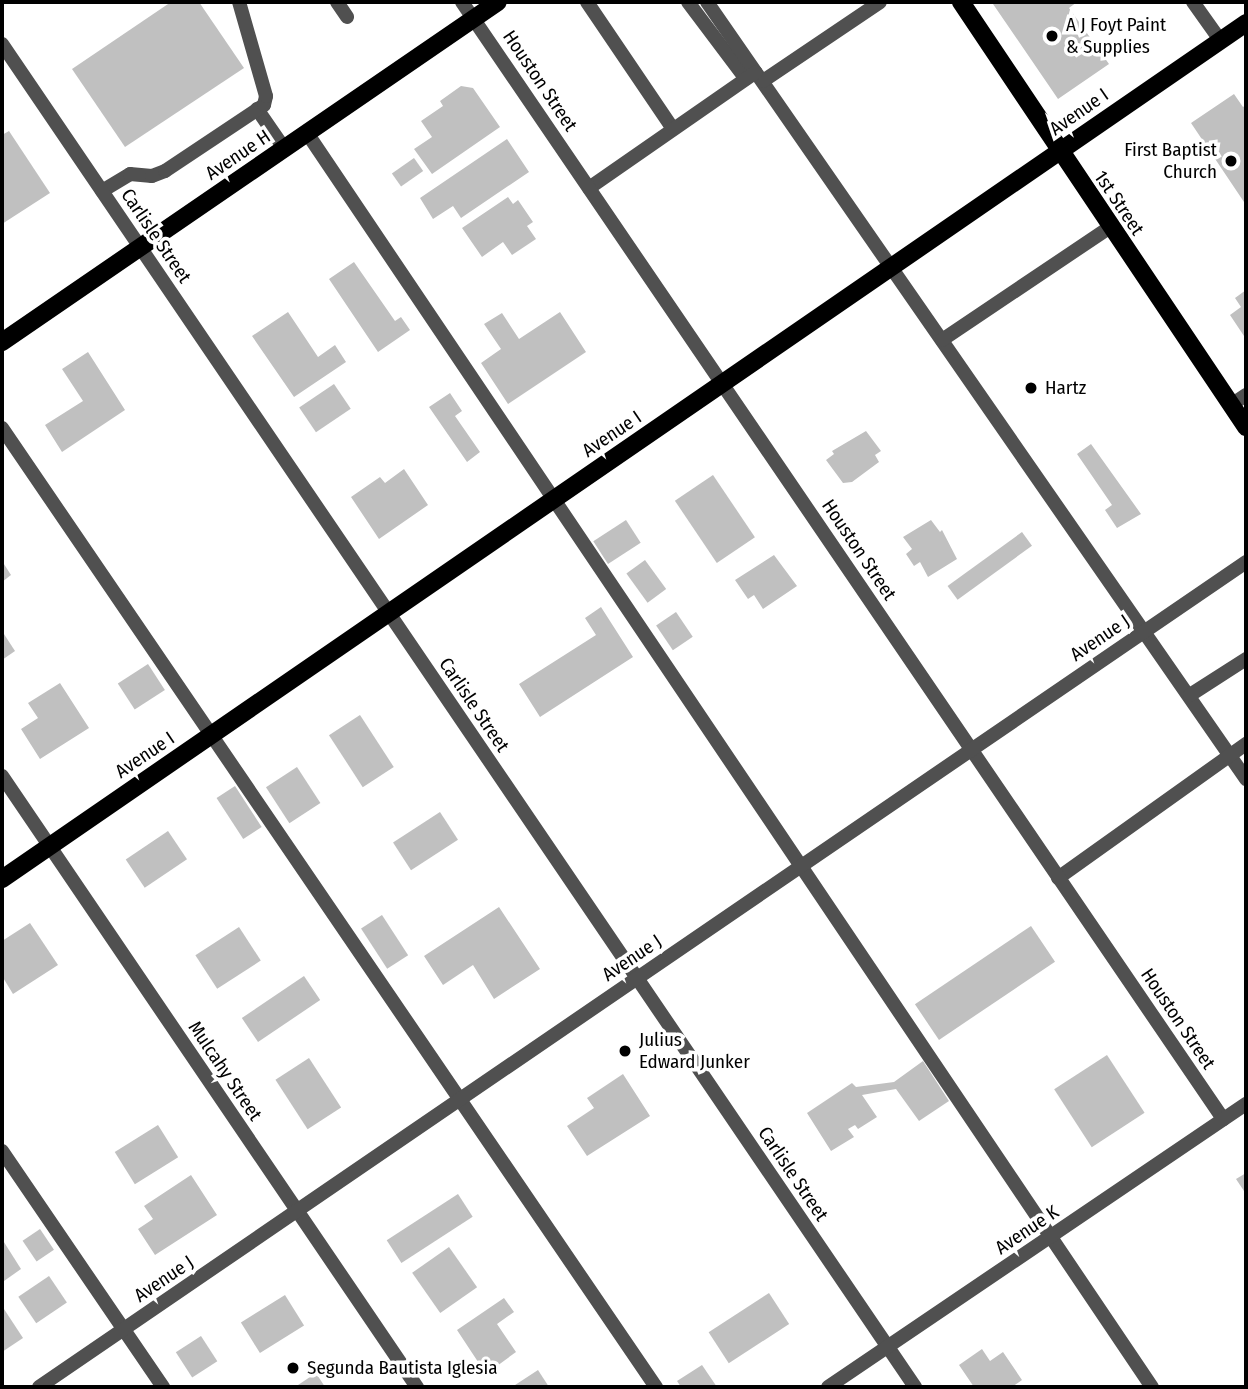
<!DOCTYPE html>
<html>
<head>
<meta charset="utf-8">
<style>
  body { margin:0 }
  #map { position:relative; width:1248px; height:1389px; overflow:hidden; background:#fff; font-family:"Fira Sans Condensed",sans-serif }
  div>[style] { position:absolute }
  .building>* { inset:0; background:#c0c0c0; transform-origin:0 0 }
  .lane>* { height:14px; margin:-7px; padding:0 7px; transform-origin:7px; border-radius:7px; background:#505050 }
  .street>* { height:14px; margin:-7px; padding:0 7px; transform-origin:7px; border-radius:7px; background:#505050 }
  .primary>* { height:18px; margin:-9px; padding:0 9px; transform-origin:9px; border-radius:9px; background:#000 }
  .dots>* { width:19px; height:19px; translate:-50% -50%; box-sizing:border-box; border:4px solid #fff; border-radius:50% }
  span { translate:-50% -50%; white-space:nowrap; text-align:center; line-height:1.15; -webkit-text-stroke:7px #fff; paint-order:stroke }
  .poi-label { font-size:19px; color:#000 }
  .left { translate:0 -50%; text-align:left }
  .right { translate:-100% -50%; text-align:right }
  .street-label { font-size:19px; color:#000 }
  .frame { position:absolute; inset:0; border:4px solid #000; pointer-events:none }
</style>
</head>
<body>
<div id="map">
  <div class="building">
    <i style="clip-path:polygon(171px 2px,199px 2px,244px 68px,125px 147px,72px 69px)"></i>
    <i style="clip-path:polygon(995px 2px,1077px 2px,1069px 8px,1109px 64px,1058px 99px,993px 4px)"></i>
    <i style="clip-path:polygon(461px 86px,473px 88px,500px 127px,432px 174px,414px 149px,432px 137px,421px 121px,443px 106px,440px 101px)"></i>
    <i style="clip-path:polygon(1234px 94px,1243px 107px,1246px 105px,1246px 200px,1244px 202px,1191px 123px)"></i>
    <i style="clip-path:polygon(9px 131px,50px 193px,2px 224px,2px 135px)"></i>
    <i style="clip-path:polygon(507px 139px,529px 172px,461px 218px,453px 206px,433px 219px,420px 198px)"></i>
    <i style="left:414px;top:158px;width:16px;height:27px;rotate:55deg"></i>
    <i style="clip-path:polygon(508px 197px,513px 204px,518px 200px,533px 222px,527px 226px,536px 239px,512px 255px,503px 242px,482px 257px,462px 228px)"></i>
    <i style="clip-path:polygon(354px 262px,395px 321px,401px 317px,410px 330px,378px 352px,329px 279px)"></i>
    <i style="clip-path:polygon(1246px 290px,1246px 339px,1230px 315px,1241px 307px,1235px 298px)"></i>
    <i style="clip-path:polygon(288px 312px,318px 357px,335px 345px,346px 362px,294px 397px,252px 336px)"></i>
    <i style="clip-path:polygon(560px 312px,586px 352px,508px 404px,481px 363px,501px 349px,484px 324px,502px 313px,519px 339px)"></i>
    <i style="clip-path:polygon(88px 352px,125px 410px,62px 452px,45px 425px,83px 401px,62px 369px)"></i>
    <i style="left:334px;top:384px;width:30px;height:42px;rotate:56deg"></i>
    <i style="clip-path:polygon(450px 393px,462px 411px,455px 416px,480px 452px,467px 462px,429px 407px)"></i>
    <i style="clip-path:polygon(866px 431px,881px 451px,875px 455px,879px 462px,852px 482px,843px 483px,826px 460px,834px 454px,832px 451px)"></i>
    <i style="clip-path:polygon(1091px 444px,1141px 514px,1117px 528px,1105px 510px,1112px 505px,1077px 454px)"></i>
    <i style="clip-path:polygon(404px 469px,428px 505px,379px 539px,351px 497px,380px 477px,385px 483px)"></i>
    <i style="left:713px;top:475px;width:75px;height:46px;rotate:56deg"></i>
    <i style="left:626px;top:520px;width:27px;height:39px;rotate:57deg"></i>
    <i style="clip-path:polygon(931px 520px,940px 532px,942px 530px,957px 559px,928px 577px,920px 562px,914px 566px,906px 554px,912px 549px,903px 537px)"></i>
    <i style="left:1022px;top:532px;width:17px;height:92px;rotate:54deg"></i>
    <i style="clip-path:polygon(774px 555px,797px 586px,763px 609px,754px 595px,748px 599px,735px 580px)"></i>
    <i style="left:645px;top:560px;width:36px;height:23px;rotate:54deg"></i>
    <i style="clip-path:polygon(2px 561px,11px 575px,2px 582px)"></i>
    <i style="clip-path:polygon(601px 607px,633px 657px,540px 717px,519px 684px,596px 635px,585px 618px)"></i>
    <i style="left:676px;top:612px;width:30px;height:24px;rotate:56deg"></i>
    <i style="clip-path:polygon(2px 631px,15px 651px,2px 660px)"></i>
    <i style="left:148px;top:664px;width:31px;height:36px;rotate:57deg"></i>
    <i style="clip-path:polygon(60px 683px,89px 728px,40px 759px,21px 729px,38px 718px,28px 703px)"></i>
    <i style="left:360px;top:715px;width:62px;height:37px;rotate:57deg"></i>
    <i style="left:297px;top:767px;width:43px;height:37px;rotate:57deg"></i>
    <i style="left:235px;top:786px;width:49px;height:22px;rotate:57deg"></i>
    <i style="left:440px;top:812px;width:33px;height:56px;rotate:57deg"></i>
    <i style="left:168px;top:831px;width:34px;height:51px;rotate:56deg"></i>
    <i style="clip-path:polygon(499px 907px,540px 969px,494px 999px,473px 965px,443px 985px,424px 956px)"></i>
    <i style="left:382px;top:915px;width:48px;height:25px;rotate:57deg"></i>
    <i style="clip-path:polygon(30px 923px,58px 965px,13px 994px,2px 976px,2px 941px)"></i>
    <i style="left:1031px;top:926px;width:43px;height:140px;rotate:56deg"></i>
    <i style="left:239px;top:927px;width:40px;height:52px;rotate:57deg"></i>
    <i style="left:304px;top:976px;width:29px;height:75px;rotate:56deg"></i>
    <i style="left:1107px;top:1055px;width:69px;height:63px;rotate:57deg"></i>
    <i style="left:309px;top:1058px;width:59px;height:40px;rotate:57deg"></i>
    <i style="clip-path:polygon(923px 1061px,949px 1101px,919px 1121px,896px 1089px,862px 1095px,877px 1117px,858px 1129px,855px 1125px,848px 1129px,854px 1137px,831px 1151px,807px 1113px,852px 1083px,856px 1087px,894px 1082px)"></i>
    <i style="clip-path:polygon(623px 1074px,650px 1116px,587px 1156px,567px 1126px,594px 1108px,587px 1098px)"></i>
    <i style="left:158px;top:1125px;width:38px;height:51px;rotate:58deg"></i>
    <i style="clip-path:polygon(1246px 1173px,1246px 1194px,1236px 1179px)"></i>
    <i style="clip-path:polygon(191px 1175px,217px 1215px,155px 1255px,138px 1229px,153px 1219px,144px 1206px)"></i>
    <i style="left:458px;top:1194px;width:27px;height:85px;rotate:57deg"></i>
    <i style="left:40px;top:1229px;width:25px;height:21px;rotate:56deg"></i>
    <i style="clip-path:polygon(2px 1239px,21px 1269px,4px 1281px,2px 1278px)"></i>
    <i style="left:449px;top:1247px;width:49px;height:45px;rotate:55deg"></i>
    <i style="left:49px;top:1276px;width:32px;height:37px;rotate:56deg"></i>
    <i style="left:769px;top:1293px;width:37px;height:72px;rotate:57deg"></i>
    <i style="left:285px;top:1295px;width:36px;height:52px;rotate:58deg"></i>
    <i style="clip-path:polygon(504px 1298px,514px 1312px,497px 1324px,516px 1352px,486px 1374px,457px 1330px)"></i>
    <i style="clip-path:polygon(4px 1309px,23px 1338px,2px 1352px,2px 1310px)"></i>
    <i style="left:201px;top:1336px;width:30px;height:30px;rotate:57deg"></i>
    <i style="clip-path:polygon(982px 1349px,990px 1361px,1003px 1352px,1022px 1380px,1012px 1387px,974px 1387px,959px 1365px)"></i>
    <i style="clip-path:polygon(702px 1365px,717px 1387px,681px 1387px,677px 1381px)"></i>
    <i style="clip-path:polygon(538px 1370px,549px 1387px,512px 1387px)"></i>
    <i style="clip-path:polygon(316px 1373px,325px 1387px,295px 1387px)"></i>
  </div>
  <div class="lane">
    <i style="left:337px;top:2px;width:18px;rotate:56deg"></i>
    <i style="left:587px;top:2px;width:153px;rotate:55.9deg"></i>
    <i style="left:688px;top:2px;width:96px;rotate:53deg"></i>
    <i style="left:707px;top:2px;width:946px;rotate:55.25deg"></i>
    <i style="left:1193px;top:2px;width:47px;rotate:54.6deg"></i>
    <i style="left:763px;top:81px;width:141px;rotate:-34deg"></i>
    <i style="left:257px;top:109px;width:47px;rotate:55.3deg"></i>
    <i style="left:307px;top:133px;width:1512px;rotate:56.03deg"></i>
    <i style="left:589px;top:188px;width:203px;rotate:-34.8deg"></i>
    <i style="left:102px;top:191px;width:33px;rotate:-31deg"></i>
    <i style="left:130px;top:174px;width:22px;rotate:5deg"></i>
    <i style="left:152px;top:176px;width:14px;rotate:-21deg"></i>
    <i style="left:165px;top:171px;width:119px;rotate:-33.7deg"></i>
    <i style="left:264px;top:105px;width:9px;rotate:-77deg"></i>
    <i style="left:266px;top:96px;width:98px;rotate:-106deg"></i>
    <i style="left:942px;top:340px;width:202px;rotate:-33.9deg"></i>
    <i style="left:1231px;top:405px;width:18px;rotate:-34deg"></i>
    <i style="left:2px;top:428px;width:1161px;rotate:55.71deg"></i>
    <i style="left:1190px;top:695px;width:67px;rotate:-32.7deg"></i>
    <i style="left:1058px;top:878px;width:231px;rotate:-35.5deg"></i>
    <i style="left:2px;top:1151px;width:286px;rotate:55.7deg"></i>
  </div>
  <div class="street">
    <i style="left:462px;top:2px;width:1352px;rotate:55.73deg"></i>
    <i style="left:2px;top:44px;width:1624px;rotate:55.79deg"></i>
    <i style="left:2px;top:776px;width:739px;rotate:55.82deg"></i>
    <i style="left:39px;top:1387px;width:1462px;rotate:-34.35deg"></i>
    <i style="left:828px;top:1387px;width:505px;rotate:-34.1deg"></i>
  </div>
  <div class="primary">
    <i style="left:961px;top:2px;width:512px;rotate:56.15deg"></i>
    <i style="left:2px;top:342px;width:601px;rotate:-34.43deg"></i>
    <i style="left:2px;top:879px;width:1510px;rotate:-34.53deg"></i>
  </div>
  <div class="dots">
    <i style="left:1052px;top:36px;background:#000"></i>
    <i style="left:1231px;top:161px;background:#000"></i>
    <i style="left:1031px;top:388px;background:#000"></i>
    <i style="left:625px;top:1051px;background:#000"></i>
    <i style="left:293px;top:1368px;background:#000"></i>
  </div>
  <div class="poi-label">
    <span class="left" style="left:1066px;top:36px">A J Foyt Paint<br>&amp; Supplies</span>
    <span class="right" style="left:1217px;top:161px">First Baptist<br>Church</span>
    <span class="left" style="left:1045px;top:388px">Hartz</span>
    <span class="left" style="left:639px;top:1051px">Julius<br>Edward Junker</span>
    <span class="left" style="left:307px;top:1368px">Segunda Bautista Iglesia</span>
  </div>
  <div class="street-label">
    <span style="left:540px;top:81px;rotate:56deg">Houston Street</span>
    <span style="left:1079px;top:112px;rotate:-35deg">Avenue I</span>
    <span style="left:238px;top:155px;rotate:-34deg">Avenue H</span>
    <span style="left:1119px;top:203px;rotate:56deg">1st Street</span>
    <span style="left:156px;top:236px;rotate:56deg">Carlisle Street</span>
    <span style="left:612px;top:434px;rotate:-34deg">Avenue I</span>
    <span style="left:859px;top:550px;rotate:56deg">Houston Street</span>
    <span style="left:1100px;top:638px;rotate:-34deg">Avenue J</span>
    <span style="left:474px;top:705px;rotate:56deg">Carlisle Street</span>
    <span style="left:145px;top:755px;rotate:-34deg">Avenue I</span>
    <span style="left:632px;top:958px;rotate:-34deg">Avenue J</span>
    <span style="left:1178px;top:1019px;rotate:56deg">Houston Street</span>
    <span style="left:225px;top:1071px;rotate:56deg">Mulcahy Street</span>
    <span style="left:793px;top:1174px;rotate:56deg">Carlisle Street</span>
    <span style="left:1027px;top:1230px;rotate:-34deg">Avenue K</span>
    <span style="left:164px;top:1279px;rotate:-34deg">Avenue J</span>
  </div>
  <div class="frame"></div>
</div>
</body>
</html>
